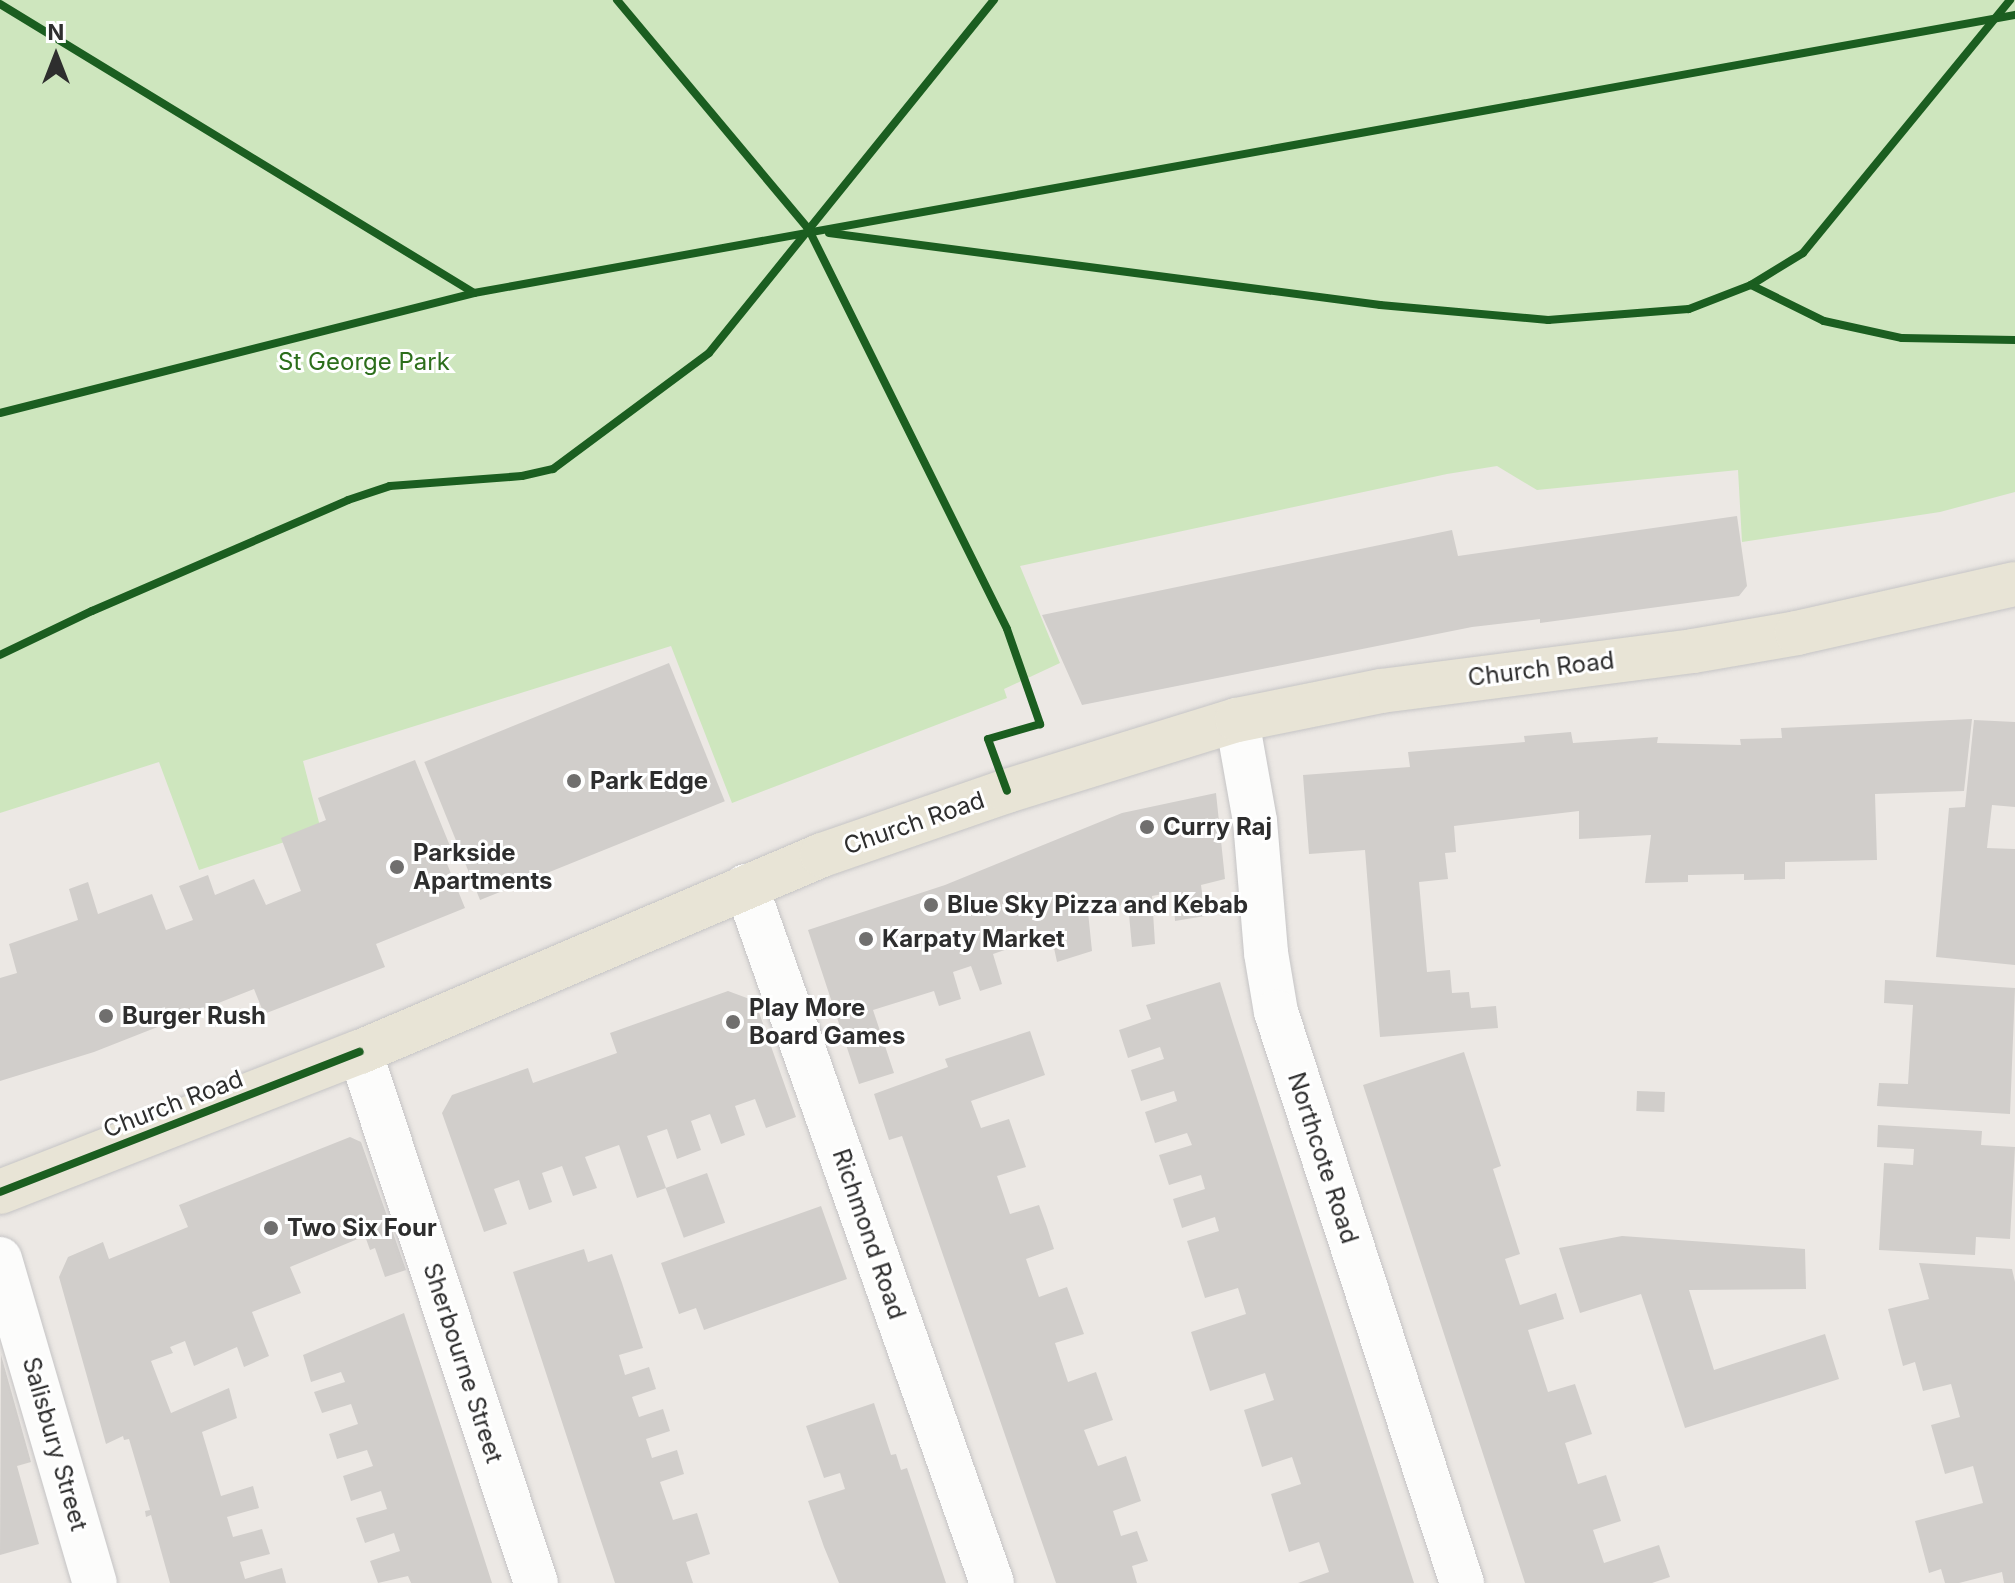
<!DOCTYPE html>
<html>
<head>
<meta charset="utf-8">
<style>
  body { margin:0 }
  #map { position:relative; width:2015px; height:1583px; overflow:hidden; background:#ece8e4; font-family:Inter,sans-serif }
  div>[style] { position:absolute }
  .green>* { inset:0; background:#cee6be }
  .building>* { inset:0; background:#d1cecb; transform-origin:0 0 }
  .roads { filter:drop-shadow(0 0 2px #c5c4c5) drop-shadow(0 0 2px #c5c4c5) }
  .street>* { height:44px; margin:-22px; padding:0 22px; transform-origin:22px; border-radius:22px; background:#fcfcfb }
  .primary>* { height:44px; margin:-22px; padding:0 22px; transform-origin:22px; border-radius:22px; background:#e8e4d6 }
  .cycleway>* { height:8px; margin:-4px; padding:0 4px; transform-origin:4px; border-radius:4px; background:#1b5e20 }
  .dots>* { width:22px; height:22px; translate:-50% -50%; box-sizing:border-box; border:4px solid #fff; border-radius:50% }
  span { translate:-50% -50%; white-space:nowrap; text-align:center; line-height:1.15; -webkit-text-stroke:6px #fff; paint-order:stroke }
  .park-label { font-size:24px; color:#2c6e1b }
  .street-label { font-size:24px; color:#2e2e2e }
  .poi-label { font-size:24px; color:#2e2e2e; font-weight:700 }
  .left { translate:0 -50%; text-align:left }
  .north { position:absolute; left:16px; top:16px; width:80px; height:80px; -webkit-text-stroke:6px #fff; paint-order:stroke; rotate:0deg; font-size:22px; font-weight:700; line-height:32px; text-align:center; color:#2e2e2e }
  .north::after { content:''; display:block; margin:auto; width:28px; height:36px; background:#2e2e2e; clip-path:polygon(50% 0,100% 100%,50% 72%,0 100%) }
</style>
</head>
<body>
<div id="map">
  <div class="green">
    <i style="clip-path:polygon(0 0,2015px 0,2015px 492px,1940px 512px,1742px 542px,1738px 470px,1537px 490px,1497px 466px,1447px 474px,1020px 566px,1060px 663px,1004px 689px,1007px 698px,732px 803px,671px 646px,303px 761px,321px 830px,199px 870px,159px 762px,0 813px)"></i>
  </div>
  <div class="building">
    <i style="clip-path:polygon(1737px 516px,1747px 586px,1739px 596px,1540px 623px,1540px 619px,1472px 627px,1082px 705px,1042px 615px,1452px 530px,1458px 556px)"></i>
    <i style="left:669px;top:663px;width:149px;height:264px;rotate:68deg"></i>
    <i style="clip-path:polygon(1972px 719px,1964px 791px,1875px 794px,1877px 860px,1785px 862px,1785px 879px,1744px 880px,1744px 874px,1688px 875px,1688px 882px,1645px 883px,1651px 835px,1579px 839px,1579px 811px,1454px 826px,1456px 852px,1445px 853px,1448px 879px,1419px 882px,1427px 972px,1450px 970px,1452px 993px,1469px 992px,1471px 1008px,1496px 1006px,1498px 1028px,1380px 1037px,1365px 850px,1309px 854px,1303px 775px,1410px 767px,1408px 752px,1525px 742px,1524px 736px,1571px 732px,1573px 743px,1658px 737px,1657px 743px,1741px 745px,1740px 739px,1782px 738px,1781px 728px)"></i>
    <i style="clip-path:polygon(1974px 720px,2015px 722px,2015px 807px,1992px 805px,1987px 848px,2015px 849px,2015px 965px,1936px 957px,1949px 808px,1965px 807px)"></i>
    <i style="clip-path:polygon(415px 760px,450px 846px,441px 849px,465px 908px,376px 944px,385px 967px,264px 1014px,254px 989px,94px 1052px,0 1081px,0 978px,17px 973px,9px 944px,78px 920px,69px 889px,88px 882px,98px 914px,152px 894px,166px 930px,193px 920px,179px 886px,208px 875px,215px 895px,254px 879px,266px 905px,301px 891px,281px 838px,326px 820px,318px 798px)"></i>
    <i style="clip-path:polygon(1216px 793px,1225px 879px,1201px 885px,1205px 916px,1175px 921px,1173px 892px,1152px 896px,1155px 944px,1132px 947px,1128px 904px,1088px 912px,1092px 951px,1057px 962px,1051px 934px,993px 954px,1002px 984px,980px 991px,971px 966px,953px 972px,961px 999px,939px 1006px,934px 991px,873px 1010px,894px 1073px,859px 1084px,808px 930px,945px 885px,1122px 813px)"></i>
    <i style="clip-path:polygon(1885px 980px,2015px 988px,2010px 1114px,1877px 1106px,1879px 1083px,1908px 1084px,1913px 1005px,1884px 1003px)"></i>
    <i style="clip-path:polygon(1220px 982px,1233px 1024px,1414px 1583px,1298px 1583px,1329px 1572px,1319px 1542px,1289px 1552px,1271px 1494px,1301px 1484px,1292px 1457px,1262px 1467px,1244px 1410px,1274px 1400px,1265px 1373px,1210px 1391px,1191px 1332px,1246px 1314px,1238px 1288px,1205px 1298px,1187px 1241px,1219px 1231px,1215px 1217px,1182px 1228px,1173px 1199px,1205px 1189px,1201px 1175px,1169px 1185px,1159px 1155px,1192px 1145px,1187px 1133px,1155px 1143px,1145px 1112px,1177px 1101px,1174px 1091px,1141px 1101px,1131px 1070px,1164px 1059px,1160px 1047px,1128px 1058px,1119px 1030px,1151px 1019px,1146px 1005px)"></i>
    <i style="clip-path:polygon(728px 991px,755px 1001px,796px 1117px,766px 1128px,755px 1099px,735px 1106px,745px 1135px,721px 1144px,710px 1114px,691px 1121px,701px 1150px,677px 1159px,667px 1129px,647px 1136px,666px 1188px,637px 1198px,619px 1145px,585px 1157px,597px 1188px,573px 1196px,562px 1166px,542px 1173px,552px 1202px,529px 1210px,519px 1180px,494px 1189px,507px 1224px,484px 1232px,442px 1113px,452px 1095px,528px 1068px,533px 1083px,617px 1053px,610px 1033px)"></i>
    <i style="clip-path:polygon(1030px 1031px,1045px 1075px,971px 1101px,981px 1128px,1009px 1119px,1026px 1167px,997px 1176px,1010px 1214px,1039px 1205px,1047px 1227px,1054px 1249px,1026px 1259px,1039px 1297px,1067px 1287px,1084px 1334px,1055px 1343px,1068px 1382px,1096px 1372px,1113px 1420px,1084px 1430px,1098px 1466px,1126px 1456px,1141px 1501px,1113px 1511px,1121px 1536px,1137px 1531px,1148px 1561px,1132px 1566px,1137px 1583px,1056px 1583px,902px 1136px,889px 1140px,874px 1094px,948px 1067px,945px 1059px)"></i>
    <i style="clip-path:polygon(1464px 1052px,1501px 1166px,1493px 1169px,1520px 1254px,1505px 1259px,1520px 1305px,1556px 1293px,1564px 1319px,1528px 1330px,1548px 1392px,1575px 1384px,1592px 1434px,1565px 1443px,1578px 1484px,1606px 1475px,1621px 1521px,1593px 1530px,1604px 1563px,1659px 1545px,1670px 1577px,1652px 1583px,1525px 1583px,1363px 1085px)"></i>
    <i style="left:1637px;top:1091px;width:28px;height:20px;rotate:2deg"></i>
    <i style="clip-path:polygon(1878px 1125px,1982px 1131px,1981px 1145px,2015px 1147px,2010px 1239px,1976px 1237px,1975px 1255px,1879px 1250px,1884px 1163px,1913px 1165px,1914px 1149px,1877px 1147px)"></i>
    <i style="clip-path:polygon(350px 1137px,361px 1142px,406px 1270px,385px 1277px,375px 1248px,370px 1250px,365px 1236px,290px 1267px,301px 1293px,252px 1312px,269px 1356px,244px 1367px,237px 1347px,194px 1366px,185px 1341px,170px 1347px,173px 1353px,151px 1361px,171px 1413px,229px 1388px,237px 1418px,202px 1432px,221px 1496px,253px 1486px,259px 1508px,227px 1517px,233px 1537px,262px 1529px,270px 1554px,240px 1562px,245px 1579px,282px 1568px,286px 1583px,170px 1583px,151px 1515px,146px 1517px,145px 1511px,150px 1510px,129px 1439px,124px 1440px,123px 1436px,106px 1444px,59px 1277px,68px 1257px,103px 1242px,109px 1259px,188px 1227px,179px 1205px)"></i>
    <i style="left:707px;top:1173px;width:53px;height:44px;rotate:70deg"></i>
    <i style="clip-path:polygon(821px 1206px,847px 1279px,704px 1330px,696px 1308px,679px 1314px,661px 1263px)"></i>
    <i style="clip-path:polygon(1622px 1236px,1805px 1249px,1806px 1289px,1689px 1290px,1714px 1370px,1825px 1334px,1839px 1379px,1685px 1428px,1641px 1294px,1580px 1313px,1559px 1248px)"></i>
    <i style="clip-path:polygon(584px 1249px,588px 1262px,612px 1254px,622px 1283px,643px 1348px,619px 1355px,625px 1375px,649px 1367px,656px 1389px,632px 1397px,639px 1417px,663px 1409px,670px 1431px,646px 1439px,652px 1458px,677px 1450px,684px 1474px,660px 1482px,673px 1520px,697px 1513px,710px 1554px,686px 1562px,693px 1583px,615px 1583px,595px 1523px,513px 1272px)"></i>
    <i style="clip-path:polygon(1919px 1263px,2012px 1269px,2015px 1282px,2015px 1583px,2004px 1583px,2002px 1572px,1959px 1583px,1945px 1583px,1941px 1569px,1929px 1573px,1915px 1521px,1983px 1503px,1973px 1466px,1945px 1474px,1931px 1425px,1960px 1417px,1951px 1384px,1923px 1391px,1915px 1362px,1903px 1366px,1888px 1309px,1929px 1299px)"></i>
    <i style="clip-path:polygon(404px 1313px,474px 1527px,492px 1583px,411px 1583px,408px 1576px,378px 1583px,370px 1561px,400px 1551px,394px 1533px,365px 1543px,356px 1518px,387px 1509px,381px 1491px,351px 1501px,343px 1476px,373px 1466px,367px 1450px,337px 1459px,329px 1434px,358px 1424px,351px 1404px,322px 1413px,314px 1392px,345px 1382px,341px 1372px,311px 1382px,303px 1355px)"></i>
    <i style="clip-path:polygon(1px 1355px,31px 1462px,17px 1466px,39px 1544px,0 1555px)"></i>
    <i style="clip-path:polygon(874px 1403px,891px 1455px,896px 1454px,901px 1470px,907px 1468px,946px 1583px,839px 1583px,824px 1547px,808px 1501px,845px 1489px,840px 1473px,824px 1478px,806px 1426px)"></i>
  </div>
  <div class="roads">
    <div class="street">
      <i style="left:1237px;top:720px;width:103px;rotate:79.9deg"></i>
      <i style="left:1255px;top:821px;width:132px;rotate:85.2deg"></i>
      <i style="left:1266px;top:953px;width:60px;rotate:80.4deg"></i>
      <i style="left:1276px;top:1012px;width:601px;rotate:71.96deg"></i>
      <i style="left:746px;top:886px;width:739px;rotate:70.56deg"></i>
      <i style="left:360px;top:1052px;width:559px;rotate:71.66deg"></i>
      <i style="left:0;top:1259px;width:338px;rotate:73.7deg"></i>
    </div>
    <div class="primary">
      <i style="left:0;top:1192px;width:386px;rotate:-21.3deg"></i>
      <i style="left:360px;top:1052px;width:502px;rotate:-23.09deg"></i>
      <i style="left:822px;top:855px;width:196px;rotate:-19.1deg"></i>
      <i style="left:1007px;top:791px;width:241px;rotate:-17.2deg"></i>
      <i style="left:1237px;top:720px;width:147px;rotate:-11.4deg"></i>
      <i style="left:1381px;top:691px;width:315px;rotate:-7.3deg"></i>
      <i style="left:1693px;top:651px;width:106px;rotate:-9.8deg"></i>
      <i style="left:1797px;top:633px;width:223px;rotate:-12.7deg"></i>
    </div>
  </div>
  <div class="cycleway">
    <i style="left:617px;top:0;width:300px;rotate:50.1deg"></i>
    <i style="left:809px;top:230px;width:445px;rotate:63.6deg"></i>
    <i style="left:1007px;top:629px;width:101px;rotate:70.8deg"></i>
    <i style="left:1040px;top:724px;width:54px;rotate:163.9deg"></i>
    <i style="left:988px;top:739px;width:55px;rotate:69.9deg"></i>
    <i style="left:0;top:4px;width:555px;rotate:31.37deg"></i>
    <i style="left:829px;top:233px;width:556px;rotate:7.44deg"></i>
    <i style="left:1380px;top:305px;width:169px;rotate:5.1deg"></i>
    <i style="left:1548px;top:320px;width:141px;rotate:-4.5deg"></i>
    <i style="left:1689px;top:309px;width:66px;rotate:-21.2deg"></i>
    <i style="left:1751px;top:285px;width:61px;rotate:-31.6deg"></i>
    <i style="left:1803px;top:253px;width:327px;rotate:-50.7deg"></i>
    <i style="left:1751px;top:285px;width:81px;rotate:26.3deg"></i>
    <i style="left:1824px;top:321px;width:80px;rotate:12.3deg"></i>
    <i style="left:1902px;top:338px;width:113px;rotate:1deg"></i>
    <i style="left:0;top:413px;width:489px;rotate:-14.2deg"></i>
    <i style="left:474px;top:293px;width:1566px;rotate:-10.23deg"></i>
    <i style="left:0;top:655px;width:102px;rotate:-25.6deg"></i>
    <i style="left:92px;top:611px;width:279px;rotate:-23.4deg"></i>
    <i style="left:348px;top:500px;width:44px;rotate:-18.4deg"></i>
    <i style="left:390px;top:486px;width:132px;rotate:-4.3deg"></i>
    <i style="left:522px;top:476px;width:32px;rotate:-13deg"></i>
    <i style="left:553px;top:469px;width:194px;rotate:-36.6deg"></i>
    <i style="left:709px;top:353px;width:454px;rotate:-51.1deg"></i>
    <i style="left:0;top:1192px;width:386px;rotate:-21.3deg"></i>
  </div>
  <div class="dots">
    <i style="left:574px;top:781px;background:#706f6e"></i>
    <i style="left:1147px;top:827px;background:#706f6e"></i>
    <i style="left:397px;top:867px;background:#706f6e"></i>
    <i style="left:931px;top:905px;background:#706f6e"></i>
    <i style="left:866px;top:939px;background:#706f6e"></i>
    <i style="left:106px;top:1016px;background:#706f6e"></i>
    <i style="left:733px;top:1022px;background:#706f6e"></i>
    <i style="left:271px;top:1228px;background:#706f6e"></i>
  </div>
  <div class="park-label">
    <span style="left:364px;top:362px">St George Park</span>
  </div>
  <div class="street-label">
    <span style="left:1541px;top:669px;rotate:-7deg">Church Road</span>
    <span style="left:914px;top:823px;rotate:-19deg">Church Road</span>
    <span style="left:173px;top:1104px;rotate:-21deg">Church Road</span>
    <span style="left:1323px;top:1158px;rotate:72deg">Northcote Road</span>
    <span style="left:869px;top:1234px;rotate:71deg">Richmond Road</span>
    <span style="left:463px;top:1363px;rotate:72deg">Sherbourne Street</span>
    <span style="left:55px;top:1444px;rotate:74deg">Salisbury Street</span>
  </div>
  <div class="poi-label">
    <span class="left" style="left:590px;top:781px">Park Edge</span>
    <span class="left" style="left:1163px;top:827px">Curry Raj</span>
    <span class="left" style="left:413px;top:867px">Parkside<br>Apartments</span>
    <span class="left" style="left:947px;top:905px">Blue Sky Pizza and Kebab</span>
    <span class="left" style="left:882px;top:939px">Karpaty Market</span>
    <span class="left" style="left:749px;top:1022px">Play More<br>Board Games</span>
    <span class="left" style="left:122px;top:1016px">Burger Rush</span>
    <span class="left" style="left:287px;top:1228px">Two Six Four</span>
  </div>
  <div class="north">N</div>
</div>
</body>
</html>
